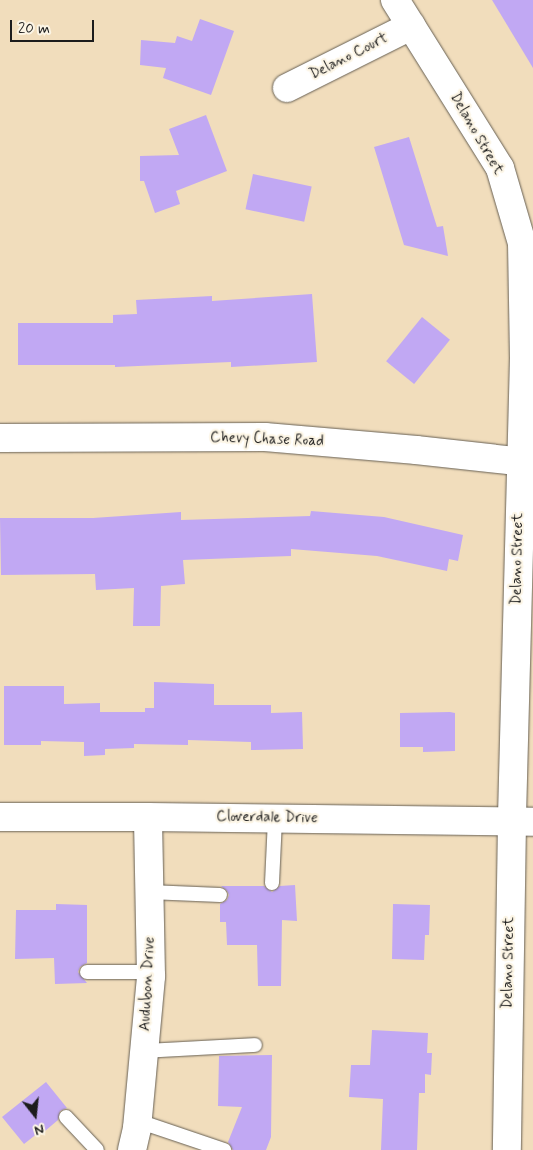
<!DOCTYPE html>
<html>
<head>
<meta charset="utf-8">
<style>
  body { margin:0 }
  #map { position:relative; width:533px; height:1150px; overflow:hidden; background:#f1ddbc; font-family:Mynerve,sans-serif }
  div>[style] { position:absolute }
  .building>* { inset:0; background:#c1a8f3; transform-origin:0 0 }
  .roads { filter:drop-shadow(0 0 1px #676054) drop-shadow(0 0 1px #676054) }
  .lane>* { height:14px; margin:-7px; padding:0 7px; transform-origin:7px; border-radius:7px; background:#fff }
  .street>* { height:28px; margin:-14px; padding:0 14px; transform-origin:14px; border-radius:14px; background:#fff }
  span { translate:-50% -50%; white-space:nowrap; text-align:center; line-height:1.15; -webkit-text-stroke:4.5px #fcf5e5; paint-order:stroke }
  .street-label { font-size:15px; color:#1c1c1c }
  .north { position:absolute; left:10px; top:1090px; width:50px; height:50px; -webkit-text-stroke:4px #fcf5e5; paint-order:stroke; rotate:164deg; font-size:14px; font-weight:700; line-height:20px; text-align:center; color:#1c1c1c }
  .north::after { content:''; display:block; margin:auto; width:18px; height:22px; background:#1c1c1c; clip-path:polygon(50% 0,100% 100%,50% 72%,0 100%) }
  .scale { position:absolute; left:10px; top:20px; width:84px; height:22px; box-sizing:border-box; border:2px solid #1c1c1c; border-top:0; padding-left:6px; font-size:15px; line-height:18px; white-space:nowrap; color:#1c1c1c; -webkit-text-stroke:4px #fcf5e5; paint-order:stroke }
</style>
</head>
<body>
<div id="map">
  <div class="building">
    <i style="clip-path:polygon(492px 0,533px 0,533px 68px)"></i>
    <i style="clip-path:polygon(200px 19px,234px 31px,211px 95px,163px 78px,166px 68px,140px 65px,141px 40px,175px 43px,177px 36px,192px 41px)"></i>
    <i style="clip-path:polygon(206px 115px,227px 171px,176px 191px,180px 204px,155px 213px,144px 181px,140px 181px,140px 156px,179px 155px,169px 129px)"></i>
    <i style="clip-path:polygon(409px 137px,437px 227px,443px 226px,448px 256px,404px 245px,374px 147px)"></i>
    <i style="left:253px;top:174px;width:60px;height:36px;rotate:12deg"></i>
    <i style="clip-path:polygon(312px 294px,317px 362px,231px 367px,231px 362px,115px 367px,115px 365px,18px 365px,18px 323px,113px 323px,113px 315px,137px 314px,136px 300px,212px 296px,212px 301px)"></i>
    <i style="left:422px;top:317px;width:36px;height:57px;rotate:39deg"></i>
    <i style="clip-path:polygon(311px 511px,384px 517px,463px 535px,458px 561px,449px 559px,447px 571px,377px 556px,291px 549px,291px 556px,183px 560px,185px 584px,161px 586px,160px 626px,133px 626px,134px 588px,96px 590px,95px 574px,1px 575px,0 518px,93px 518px,181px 512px,181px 520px,310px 516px)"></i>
    <i style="clip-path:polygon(154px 682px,214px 684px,214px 705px,271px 705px,271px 713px,302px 712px,303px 749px,251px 750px,251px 742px,188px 740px,188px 745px,134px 744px,134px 748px,105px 749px,105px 755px,84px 756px,84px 742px,41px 741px,41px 745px,4px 745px,4px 686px,64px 686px,64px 704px,100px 703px,100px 712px,145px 712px,145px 708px,154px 708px)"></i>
    <i style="clip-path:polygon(450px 712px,455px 713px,455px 751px,423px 752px,423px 747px,400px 747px,400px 713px)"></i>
    <i style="clip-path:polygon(295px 885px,297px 921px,282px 920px,281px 986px,258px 986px,257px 945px,227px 945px,226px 922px,220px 922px,220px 904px,227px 900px,229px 895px,227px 891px,221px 886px,264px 886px,272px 892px,280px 886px)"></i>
    <i style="clip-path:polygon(56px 904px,87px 905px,87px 963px,80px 967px,78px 972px,87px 983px,55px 984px,54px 958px,15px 959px,16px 910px,56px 910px)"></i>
    <i style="clip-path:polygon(393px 904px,430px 905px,429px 935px,425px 935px,424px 960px,392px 959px)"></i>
    <i style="clip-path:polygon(372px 1030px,428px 1033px,427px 1053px,432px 1053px,431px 1075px,425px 1074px,425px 1093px,419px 1093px,417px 1150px,381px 1150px,383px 1099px,349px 1097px,351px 1065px,370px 1065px)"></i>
    <i style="clip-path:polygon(272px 1055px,271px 1137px,266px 1150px,233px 1150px,228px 1142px,242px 1107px,218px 1106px,219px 1056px)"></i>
    <i style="clip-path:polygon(46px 1082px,67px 1108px,60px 1111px,58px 1120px,45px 1131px,43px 1129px,24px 1144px,2px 1117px)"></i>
  </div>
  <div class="roads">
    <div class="lane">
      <i style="left:272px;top:883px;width:64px;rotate:-87.3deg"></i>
      <i style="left:149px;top:892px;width:71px;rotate:2.4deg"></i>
      <i style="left:87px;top:972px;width:64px"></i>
      <i style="left:144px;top:1051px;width:111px;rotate:-3.1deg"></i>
      <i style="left:66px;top:1117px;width:45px;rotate:46.8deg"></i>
      <i style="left:138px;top:1121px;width:91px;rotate:18.6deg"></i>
    </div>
    <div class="street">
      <i style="left:395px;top:0;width:198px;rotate:58deg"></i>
      <i style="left:500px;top:168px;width:78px;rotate:73.7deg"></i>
      <i style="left:522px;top:243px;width:115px;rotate:89deg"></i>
      <i style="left:524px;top:358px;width:464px;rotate:91.5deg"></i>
      <i style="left:512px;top:822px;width:328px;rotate:90.9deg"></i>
      <i style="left:287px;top:88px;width:139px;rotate:-26.6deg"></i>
      <i style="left:0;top:438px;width:265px;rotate:-0.2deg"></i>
      <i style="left:265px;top:437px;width:152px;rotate:4.9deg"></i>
      <i style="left:416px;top:450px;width:118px;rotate:6.3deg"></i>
      <i style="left:0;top:817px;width:148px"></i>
      <i style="left:148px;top:817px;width:385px;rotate:0.7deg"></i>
      <i style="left:132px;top:1150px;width:23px;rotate:-77deg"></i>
      <i style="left:137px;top:1128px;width:153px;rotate:-84.7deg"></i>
      <i style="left:151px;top:976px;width:159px;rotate:-91.1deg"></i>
    </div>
  </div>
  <div class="street-label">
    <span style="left:349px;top:57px;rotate:-27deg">Delano Court</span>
    <span style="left:476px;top:134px;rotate:60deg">Delano Street</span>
    <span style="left:267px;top:440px;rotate:2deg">Chevy Chase Road</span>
    <span style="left:518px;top:559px;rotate:-89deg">Delano Street</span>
    <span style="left:267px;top:818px;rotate:1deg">Cloverdale Drive</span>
    <span style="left:509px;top:963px;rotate:-89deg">Delano Street</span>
    <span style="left:148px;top:984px;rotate:-87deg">Audubon Drive</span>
  </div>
  <div class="north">N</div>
  <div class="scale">20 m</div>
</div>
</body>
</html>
